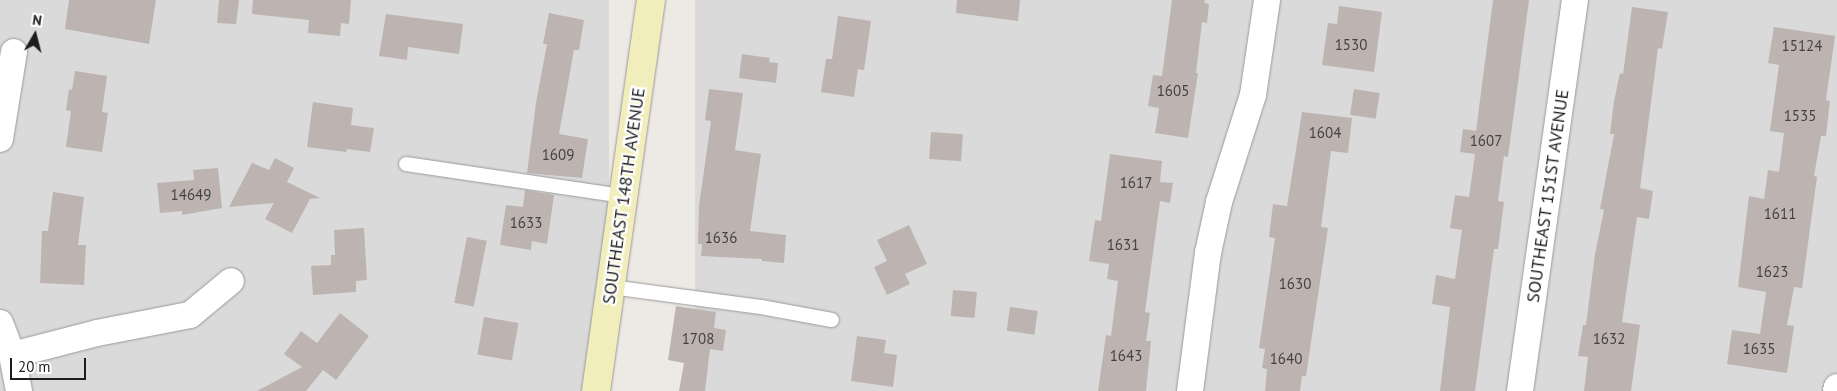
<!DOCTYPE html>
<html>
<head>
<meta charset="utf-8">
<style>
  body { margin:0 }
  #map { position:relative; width:1837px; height:391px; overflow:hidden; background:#ede9e4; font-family:"PT Sans",sans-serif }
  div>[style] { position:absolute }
  .residential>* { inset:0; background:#dbdada; transform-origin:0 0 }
  .building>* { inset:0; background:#bdb4b1; transform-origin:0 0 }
  .roads { filter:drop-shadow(0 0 1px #9a9a9a) drop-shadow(0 0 1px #9a9a9a) }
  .service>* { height:14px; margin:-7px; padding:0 7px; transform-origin:7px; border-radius:7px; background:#fff }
  .minor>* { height:26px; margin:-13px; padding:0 13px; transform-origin:13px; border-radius:13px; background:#fff }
  .secondary>* { height:28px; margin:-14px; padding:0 14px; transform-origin:14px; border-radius:14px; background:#f2eebc }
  span { translate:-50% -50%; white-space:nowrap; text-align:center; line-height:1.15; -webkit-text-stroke:4.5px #fff; paint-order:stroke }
  .number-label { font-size:15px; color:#454342 }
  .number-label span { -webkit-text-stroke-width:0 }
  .street-label { font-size:18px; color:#1d1d1d }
  .north { position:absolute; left:10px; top:10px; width:50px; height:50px; -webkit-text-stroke:4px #fff; paint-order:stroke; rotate:8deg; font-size:14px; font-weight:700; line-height:20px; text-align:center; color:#1d1d1d }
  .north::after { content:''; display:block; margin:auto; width:18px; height:22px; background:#1d1d1d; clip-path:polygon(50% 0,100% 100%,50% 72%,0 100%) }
  .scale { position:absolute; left:10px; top:358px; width:76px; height:22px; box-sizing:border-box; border:2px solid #1d1d1d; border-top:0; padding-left:6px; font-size:15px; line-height:18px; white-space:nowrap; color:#1d1d1d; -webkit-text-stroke:4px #fff; paint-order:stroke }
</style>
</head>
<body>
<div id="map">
  <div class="residential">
    <i style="left:0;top:0;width:609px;height:391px"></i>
    <i style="left:695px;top:0;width:1142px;height:395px"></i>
  </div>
  <div class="building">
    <i style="clip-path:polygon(69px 0,156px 0,149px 44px,65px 29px)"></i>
    <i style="clip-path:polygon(219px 0,239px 0,236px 24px,217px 23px)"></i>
    <i style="clip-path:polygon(253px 0,351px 0,349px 24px,341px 23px,340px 36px,308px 33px,309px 20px,252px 14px)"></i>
    <i style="clip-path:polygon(957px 0,1020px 0,1018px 21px,956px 13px)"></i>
    <i style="clip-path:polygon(1172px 0,1205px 0,1204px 3px,1209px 4px,1207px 23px,1202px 22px,1196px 73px,1198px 73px,1188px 138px,1155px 133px,1159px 108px,1148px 106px,1153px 75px,1162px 76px)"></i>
    <i style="clip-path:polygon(1493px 0,1529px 0,1508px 157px,1504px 156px,1498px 201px,1504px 202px,1498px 249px,1494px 249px,1475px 391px,1440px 391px,1450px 307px,1432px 304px,1436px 275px,1455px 279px,1462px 230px,1450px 228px,1455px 195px,1469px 197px,1475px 154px,1460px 152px,1463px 129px,1476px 131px)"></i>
    <i style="clip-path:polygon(1339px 6px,1382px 12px,1374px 72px,1322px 65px,1328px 23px,1337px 24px)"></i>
    <i style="clip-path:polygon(1632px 7px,1668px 12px,1662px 49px,1658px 48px,1640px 188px,1653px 191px,1649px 219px,1637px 217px,1622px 322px,1640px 325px,1631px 391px,1584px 391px,1588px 357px,1578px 356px,1583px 325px,1586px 325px,1595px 254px,1604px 210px,1600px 209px,1614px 134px,1610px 134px,1614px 101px,1620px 73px,1623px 74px)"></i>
    <i style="clip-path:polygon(549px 13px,584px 20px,579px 50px,574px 50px,559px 134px,588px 139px,582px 178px,527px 173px,536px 103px,547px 44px,543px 44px)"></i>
    <i style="clip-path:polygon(386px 14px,463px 24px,459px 54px,408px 47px,407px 60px,379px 56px)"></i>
    <i style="clip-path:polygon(838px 16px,871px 21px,864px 70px,858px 69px,854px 97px,821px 92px,826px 59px,832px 59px)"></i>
    <i style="clip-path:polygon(1774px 27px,1835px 36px,1826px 100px,1830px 101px,1826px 136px,1821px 136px,1814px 176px,1817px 177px,1802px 288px,1794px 287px,1787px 325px,1794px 326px,1787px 373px,1727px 364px,1732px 330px,1760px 334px,1766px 292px,1738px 287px,1749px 196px,1764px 199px,1768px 170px,1779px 172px,1784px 133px,1770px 131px,1779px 65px,1768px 63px)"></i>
    <i style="clip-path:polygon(742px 54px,770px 58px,769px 62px,778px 63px,776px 83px,739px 78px)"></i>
    <i style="clip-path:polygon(75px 71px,107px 76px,102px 112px,108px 113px,102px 152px,66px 147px,71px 111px,66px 110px,69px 89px,72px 90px)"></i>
    <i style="clip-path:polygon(709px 89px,743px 93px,735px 150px,761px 154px,750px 231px,786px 235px,784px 263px,762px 261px,762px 259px,701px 256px,702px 244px,698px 244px,699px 206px,711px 121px,705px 120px)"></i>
    <i style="left:1354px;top:89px;width:26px;height:26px;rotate:9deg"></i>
    <i style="clip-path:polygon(313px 102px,353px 108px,351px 125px,374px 128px,370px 152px,347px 149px,346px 152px,307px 147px)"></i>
    <i style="clip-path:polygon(1302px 112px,1352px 118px,1348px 153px,1331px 151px,1321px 227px,1328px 228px,1306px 376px,1302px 376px,1300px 391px,1265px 391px,1267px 369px,1262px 368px,1265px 349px,1259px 348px,1275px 238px,1269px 237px,1273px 204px,1287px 206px)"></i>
    <i style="left:931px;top:132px;width:32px;height:27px;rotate:4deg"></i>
    <i style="clip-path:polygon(1110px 154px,1162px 161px,1160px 182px,1173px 183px,1170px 203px,1160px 201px,1145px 312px,1150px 313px,1146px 341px,1151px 341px,1146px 391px,1098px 391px,1106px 335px,1111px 336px,1118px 281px,1107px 279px,1109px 264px,1089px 261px,1095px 220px,1101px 221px)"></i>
    <i style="clip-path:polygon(275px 158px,294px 168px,287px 182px,320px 198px,310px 199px,292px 233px,265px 219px,274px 203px,229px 207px,252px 163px,269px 170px)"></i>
    <i style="clip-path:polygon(218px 168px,222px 208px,182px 215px,182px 211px,160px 213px,157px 183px,194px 180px,193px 170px)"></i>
    <i style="clip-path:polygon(525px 190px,554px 195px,547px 244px,532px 241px,531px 250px,500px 245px,506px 205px,523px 207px)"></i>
    <i style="clip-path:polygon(53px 192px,84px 197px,78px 245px,86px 245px,84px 285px,40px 283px,42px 231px,48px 231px)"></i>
    <i style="clip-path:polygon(909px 225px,927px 264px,905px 274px,910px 284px,887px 295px,874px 267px,887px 261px,877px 240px)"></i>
    <i style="clip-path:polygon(364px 228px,367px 280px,356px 281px,356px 292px,313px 295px,311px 266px,331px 265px,331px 255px,335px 255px,334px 230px)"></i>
    <i style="left:467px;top:237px;width:20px;height:67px;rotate:11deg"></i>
    <i style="left:953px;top:290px;width:24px;height:26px;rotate:5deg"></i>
    <i style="clip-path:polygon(676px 306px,716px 312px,714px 328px,726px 330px,723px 351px,710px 349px,705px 391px,679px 391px,684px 363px,668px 360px)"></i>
    <i style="left:1010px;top:307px;width:28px;height:24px;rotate:8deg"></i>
    <i style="clip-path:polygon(340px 313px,369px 336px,336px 380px,323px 370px,306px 391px,257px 391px,302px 367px,284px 354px,301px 331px,317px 343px)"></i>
    <i style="left:484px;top:317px;width:35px;height:38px;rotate:10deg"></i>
    <i style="clip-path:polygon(857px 336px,886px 340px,884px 353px,897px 355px,893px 387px,851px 381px)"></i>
  </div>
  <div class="roads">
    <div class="service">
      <i style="left:406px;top:164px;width:220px;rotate:8.4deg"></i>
      <i style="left:611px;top:287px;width:151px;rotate:7.6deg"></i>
      <i style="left:761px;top:307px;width:72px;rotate:10.4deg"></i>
    </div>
    <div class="minor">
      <i style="left:0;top:139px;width:88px;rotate:-80.9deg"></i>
      <i style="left:0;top:323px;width:34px;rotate:69deg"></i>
      <i style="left:12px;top:355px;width:37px;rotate:79deg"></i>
      <i style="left:12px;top:355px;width:88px;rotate:-14.5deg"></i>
      <i style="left:97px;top:333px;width:95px;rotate:-11deg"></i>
      <i style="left:190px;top:315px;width:53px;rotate:-39.7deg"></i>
      <i style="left:1190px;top:391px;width:139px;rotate:-82.6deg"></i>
      <i style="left:1208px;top:253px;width:52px;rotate:-77.8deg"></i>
      <i style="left:1219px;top:202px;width:112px;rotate:-72.4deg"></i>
      <i style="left:1253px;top:95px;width:96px;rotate:-81.6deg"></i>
      <i style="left:1520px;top:391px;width:395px;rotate:-82deg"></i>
      <i style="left:1836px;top:391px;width:4px;rotate:-76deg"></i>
    </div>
    <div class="secondary">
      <i style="left:596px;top:391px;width:395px;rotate:-82deg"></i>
    </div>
  </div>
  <div class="number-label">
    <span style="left:1351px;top:45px">1530</span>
    <span style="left:1802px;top:46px">15124</span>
    <span style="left:1173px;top:91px">1605</span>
    <span style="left:1800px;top:116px">1535</span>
    <span style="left:1325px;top:133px">1604</span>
    <span style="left:1486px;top:141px">1607</span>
    <span style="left:558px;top:155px">1609</span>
    <span style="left:1136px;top:183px">1617</span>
    <span style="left:191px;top:195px">14649</span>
    <span style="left:1780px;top:214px">1611</span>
    <span style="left:526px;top:223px">1633</span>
    <span style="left:721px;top:238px">1636</span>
    <span style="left:1123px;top:245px">1631</span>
    <span style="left:1772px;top:272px">1623</span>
    <span style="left:1295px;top:284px">1630</span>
    <span style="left:698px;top:339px">1708</span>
    <span style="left:1609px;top:339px">1632</span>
    <span style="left:1759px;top:349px">1635</span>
    <span style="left:1126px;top:356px">1643</span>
    <span style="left:1286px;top:359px">1640</span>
  </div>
  <div class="street-label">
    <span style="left:624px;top:196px;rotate:-82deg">SOUTHEAST 148TH AVENUE</span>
    <span style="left:1548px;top:196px;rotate:-82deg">SOUTHEAST 151ST AVENUE</span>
  </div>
  <div class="north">N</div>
  <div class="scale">20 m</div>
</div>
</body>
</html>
